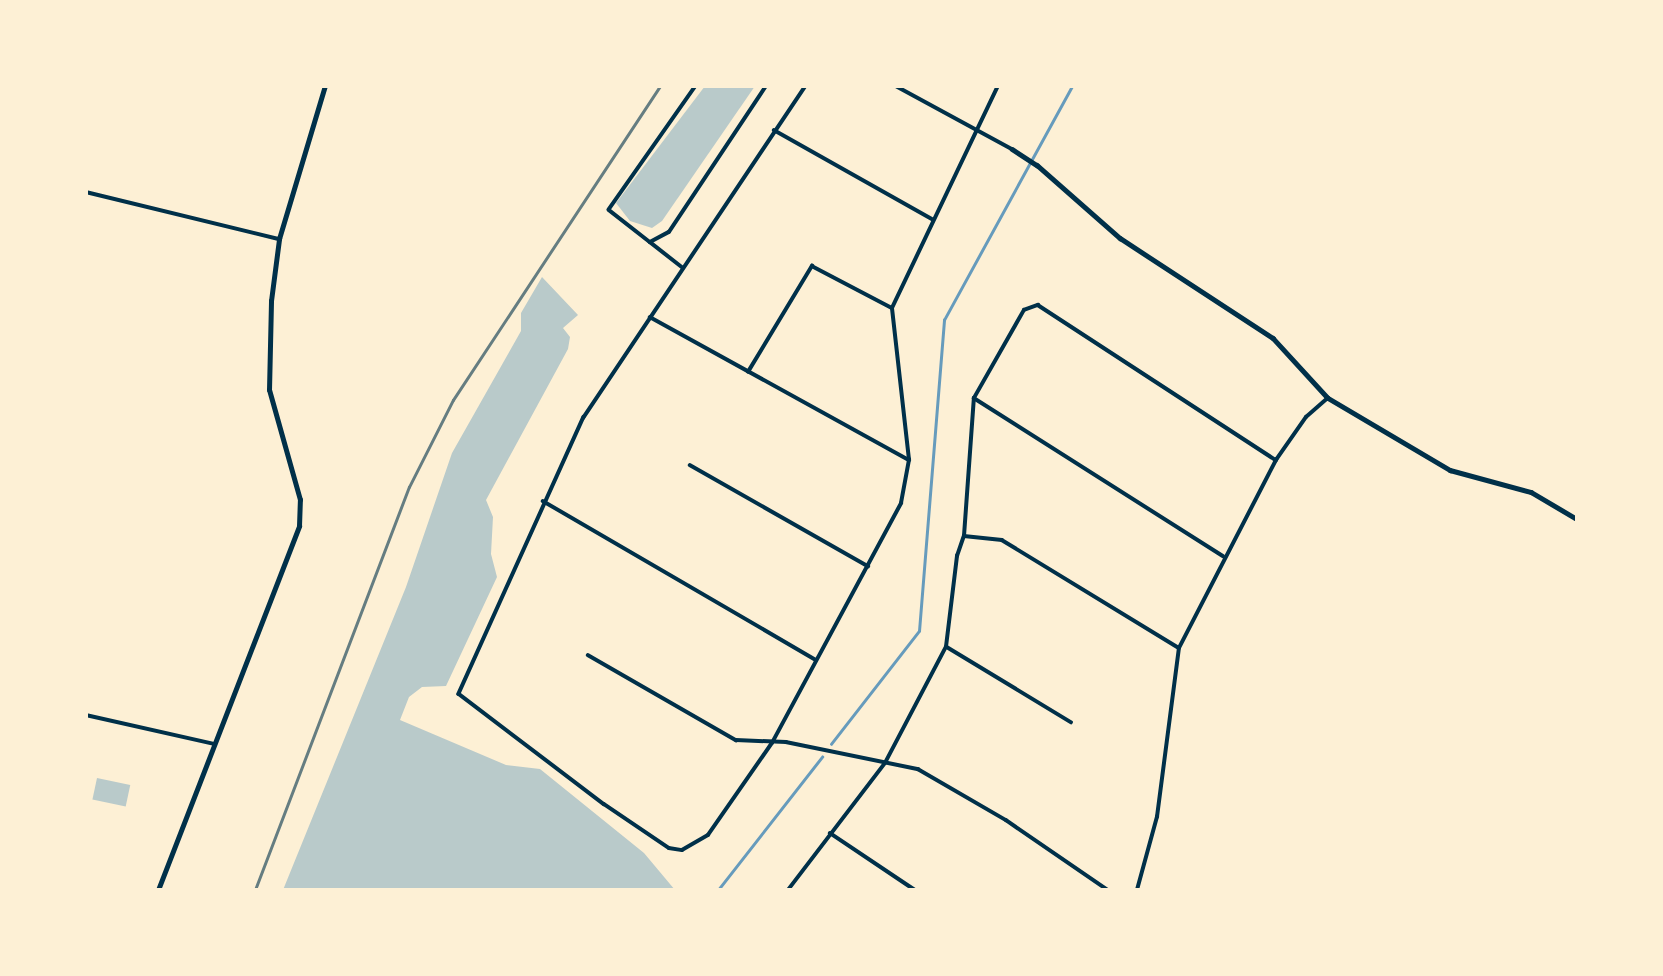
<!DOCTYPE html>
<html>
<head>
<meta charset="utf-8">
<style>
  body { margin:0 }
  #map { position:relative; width:1663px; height:976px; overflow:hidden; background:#fdf0d5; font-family:Georgia,serif }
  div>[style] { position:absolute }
  .green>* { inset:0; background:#b9caca; transform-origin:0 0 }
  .stream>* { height:2.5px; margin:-1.25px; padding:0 1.25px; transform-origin:1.25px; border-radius:1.25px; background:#669bbc }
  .minor>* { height:3.5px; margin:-1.75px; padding:0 1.75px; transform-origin:1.75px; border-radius:1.75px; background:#003049 }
  .tertiary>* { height:4.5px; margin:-2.25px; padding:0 2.25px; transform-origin:2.25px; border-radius:2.25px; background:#003049 }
  .rail>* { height:2.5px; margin:-1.25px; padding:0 1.25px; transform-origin:1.25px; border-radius:1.25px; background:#657d81 }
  span { translate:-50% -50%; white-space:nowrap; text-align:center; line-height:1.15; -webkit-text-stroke:5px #fdf0d5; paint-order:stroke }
  .frame { position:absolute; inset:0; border:88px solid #fdf0d5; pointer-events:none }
</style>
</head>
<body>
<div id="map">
  <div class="green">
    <i style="clip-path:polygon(705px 86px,755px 86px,662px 221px,652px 228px,630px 221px,616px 203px)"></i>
    <i style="clip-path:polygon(542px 277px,578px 315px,563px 328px,570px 337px,568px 349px,486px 500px,493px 517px,491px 554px,497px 577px,446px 686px,422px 687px,409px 697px,400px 720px,506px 765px,540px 769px,644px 853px,675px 890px,283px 890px,406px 587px,452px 453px,521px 331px,521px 313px)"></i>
    <i style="left:97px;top:778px;width:34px;height:22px;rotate:12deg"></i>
  </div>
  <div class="stream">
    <i style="left:831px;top:744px;width:143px;rotate:-52.1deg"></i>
    <i style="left:919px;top:631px;width:312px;rotate:-85.4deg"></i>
    <i style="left:944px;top:320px;width:267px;rotate:-61.3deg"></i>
    <i style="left:718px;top:890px;width:169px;rotate:-52deg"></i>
  </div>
  <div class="minor">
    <i style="left:696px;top:86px;width:151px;rotate:125.1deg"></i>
    <i style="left:609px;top:210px;width:52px;rotate:38deg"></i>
    <i style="left:650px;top:242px;width:21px;rotate:-28deg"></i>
    <i style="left:669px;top:232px;width:175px;rotate:-56.4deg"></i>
    <i style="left:806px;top:86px;width:399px;rotate:123.8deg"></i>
    <i style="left:584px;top:417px;width:304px;rotate:114.3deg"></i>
    <i style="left:459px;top:694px;width:182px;rotate:37.2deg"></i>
    <i style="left:604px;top:804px;width:78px;rotate:34.1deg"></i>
    <i style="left:669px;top:848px;width:13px;rotate:9deg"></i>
    <i style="left:682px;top:850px;width:30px;rotate:-30deg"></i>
    <i style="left:708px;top:835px;width:112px;rotate:-55.2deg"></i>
    <i style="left:772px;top:743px;width:272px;rotate:-61.7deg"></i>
    <i style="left:901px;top:503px;width:44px;rotate:-79.5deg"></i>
    <i style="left:909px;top:460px;width:153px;rotate:-96.4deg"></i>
    <i style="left:892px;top:308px;width:246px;rotate:-64.5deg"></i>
    <i style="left:896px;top:86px;width:132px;rotate:28.5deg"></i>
    <i style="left:774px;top:130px;width:181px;rotate:29.4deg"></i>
    <i style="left:86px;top:192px;width:199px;rotate:13.7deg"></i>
    <i style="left:650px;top:242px;width:41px;rotate:38deg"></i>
    <i style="left:650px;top:317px;width:296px;rotate:28.9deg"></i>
    <i style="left:748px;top:372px;width:124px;rotate:-58.9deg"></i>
    <i style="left:812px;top:266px;width:90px;rotate:27.7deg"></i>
    <i style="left:974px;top:398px;width:295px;rotate:32.4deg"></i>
    <i style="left:690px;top:465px;width:205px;rotate:29.6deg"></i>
    <i style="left:543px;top:501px;width:315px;rotate:30.2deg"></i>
    <i style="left:964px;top:536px;width:38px;rotate:6deg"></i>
    <i style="left:1002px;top:540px;width:207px;rotate:31.4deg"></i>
    <i style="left:947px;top:647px;width:145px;rotate:31.2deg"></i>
    <i style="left:588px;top:655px;width:171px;rotate:29.9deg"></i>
    <i style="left:736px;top:740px;width:50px;rotate:2.3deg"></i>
    <i style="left:786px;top:742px;width:135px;rotate:11.6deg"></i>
    <i style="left:918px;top:769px;width:102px;rotate:30.1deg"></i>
    <i style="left:1006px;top:820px;width:124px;rotate:34.5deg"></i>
    <i style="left:86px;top:715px;width:132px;rotate:12.7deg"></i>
    <i style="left:830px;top:833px;width:102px;rotate:33.8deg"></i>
    <i style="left:788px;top:890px;width:160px;rotate:-52.6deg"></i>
    <i style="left:885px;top:763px;width:131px;rotate:-62.3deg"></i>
    <i style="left:946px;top:647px;width:92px;rotate:-83.1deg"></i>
    <i style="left:957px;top:556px;width:21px;rotate:-71deg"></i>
    <i style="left:964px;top:536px;width:138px;rotate:-85.9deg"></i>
    <i style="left:974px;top:398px;width:101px;rotate:-60.4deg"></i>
    <i style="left:1024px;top:310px;width:15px;rotate:-20deg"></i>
    <i style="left:1038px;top:305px;width:284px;rotate:33.1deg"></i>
    <i style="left:1137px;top:890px;width:76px;rotate:-74.7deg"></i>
    <i style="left:1157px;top:817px;width:170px;rotate:-82.6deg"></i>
    <i style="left:1179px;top:648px;width:212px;rotate:-62.7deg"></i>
    <i style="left:1276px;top:460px;width:52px;rotate:-55.1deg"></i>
    <i style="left:1306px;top:417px;width:29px;rotate:-41deg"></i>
  </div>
  <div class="tertiary">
    <i style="left:1012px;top:149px;width:30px;rotate:33deg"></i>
    <i style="left:1037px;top:165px;width:111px;rotate:41.3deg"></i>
    <i style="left:1120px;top:238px;width:183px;rotate:33.2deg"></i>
    <i style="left:1273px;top:338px;width:81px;rotate:47.5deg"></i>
    <i style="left:1328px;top:398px;width:142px;rotate:30.5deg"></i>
    <i style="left:1450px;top:470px;width:84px;rotate:15.2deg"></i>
    <i style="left:1531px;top:492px;width:53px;rotate:30.4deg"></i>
    <i style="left:158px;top:890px;width:390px;rotate:-68.8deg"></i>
    <i style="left:299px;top:526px;width:26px;rotate:-88deg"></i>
    <i style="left:300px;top:500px;width:114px;rotate:-105.7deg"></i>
    <i style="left:269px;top:390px;width:89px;rotate:-88.7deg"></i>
    <i style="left:271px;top:301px;width:63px;rotate:-82.6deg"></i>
    <i style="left:279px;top:239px;width:160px;rotate:-73.3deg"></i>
  </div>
  <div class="rail">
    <i style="left:255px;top:890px;width:431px;rotate:-69.1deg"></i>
    <i style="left:409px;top:487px;width:97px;rotate:-63.2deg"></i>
    <i style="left:453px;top:400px;width:376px;rotate:-56.6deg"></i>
  </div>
  <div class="frame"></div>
</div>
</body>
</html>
